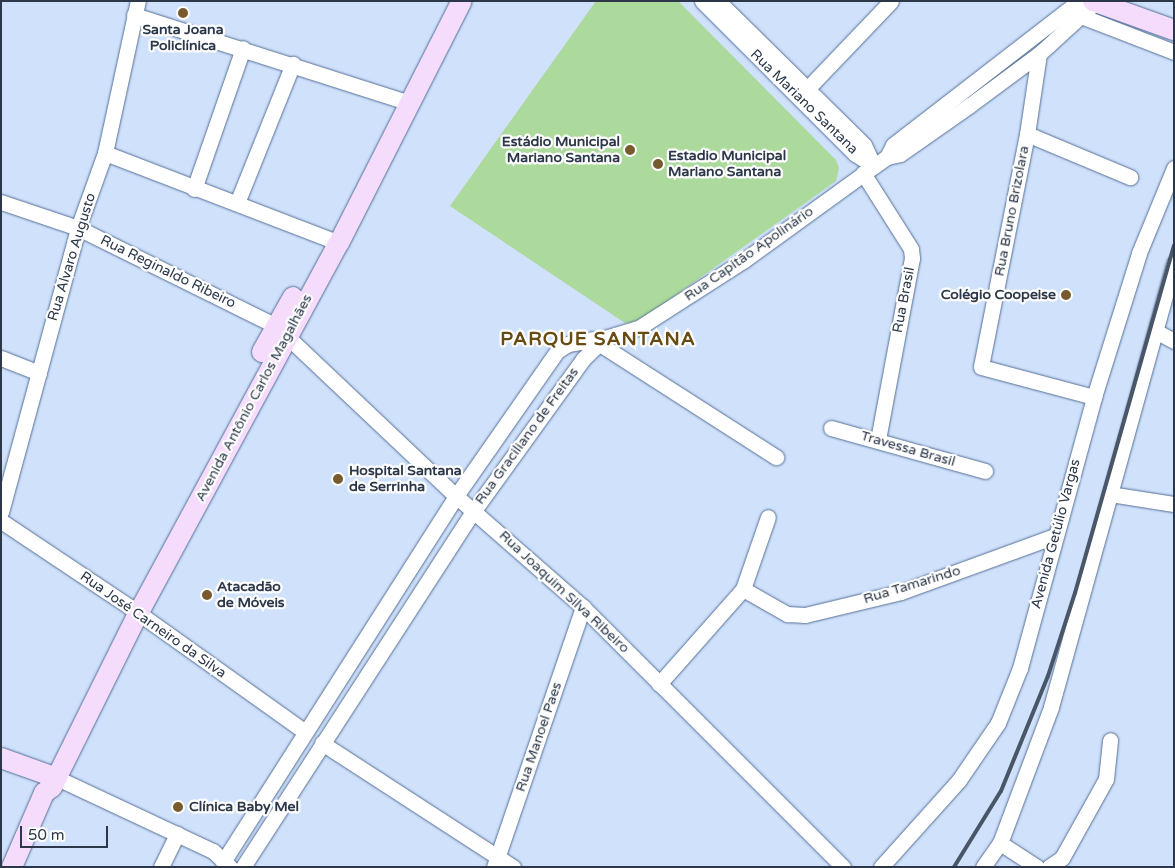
<!DOCTYPE html>
<html>
<head>
<meta charset="utf-8">
<style>
  body { margin:0 }
  #map { position:relative; width:1175px; height:868px; overflow:hidden; background:#cfe1fb; font-family:"Varela Round",sans-serif }
  div>[style] { position:absolute }
  .green>* { inset:0; background:#abda9c }
  .roads { filter:drop-shadow(0 0 1px #556f96) drop-shadow(0 0 1px #556f96) }
  .minor>* { height:15px; margin:-7.5px; padding:0 7.5px; transform-origin:7.5px; border-radius:7.5px; background:#fff }
  .major>* { height:20px; margin:-10px; padding:0 10px; transform-origin:10px; border-radius:10px; background:#f5dcfc }
  .rail>* { height:4px; margin:-2px; padding:0 2px; transform-origin:2px; border-radius:2px; background:#495668 }
  .dots>* { width:14px; height:14px; translate:-50% -50%; box-sizing:border-box; border:2px solid #fff; border-radius:50% }
  span { translate:-50% -50%; white-space:nowrap; text-align:center; line-height:1.15; -webkit-text-stroke:4.5px #fff; paint-order:stroke }
  .poi-label { font-size:14px; color:#2c3849; font-weight:700 }
  .right { translate:-100% -50%; text-align:right }
  .left { translate:0 -50%; text-align:left }
  .street-label { font-size:14px; color:#2c3849 }
  .district-label { font-size:19px; color:#684a13; font-weight:700; letter-spacing:1px }
  .frame { position:absolute; inset:0; border:2px solid #2c3849; pointer-events:none }
  .scale { position:absolute; left:20px; top:826px; width:88px; height:22px; box-sizing:border-box; border:2px solid #2c3849; border-top:0; padding-left:6px; font-size:15px; line-height:18px; white-space:nowrap; color:#2c3849; -webkit-text-stroke:4px #fff; paint-order:stroke }
</style>
</head>
<body>
<div id="map">
  <div class="green">
    <i style="clip-path:polygon(596px 1px,678px 1px,836px 160px,839px 168px,836px 181px,638px 322px,625px 323px,450px 206px)"></i>
  </div>
  <div class="roads">
    <div class="minor">
      <i style="left:702px;top:1px;width:216px;rotate:45deg"></i>
      <i style="left:855px;top:154px;width:22px;rotate:32deg"></i>
      <i style="left:718px;top:1px;width:205px;rotate:44.6deg"></i>
      <i style="left:864px;top:145px;width:21px;rotate:65deg"></i>
      <i style="left:1073px;top:13px;width:108px;rotate:21.1deg"></i>
      <i style="left:134px;top:15px;width:289px;rotate:17.7deg"></i>
      <i style="left:1039px;top:54px;width:81px;rotate:98.5deg"></i>
      <i style="left:1027px;top:134px;width:237px;rotate:101.2deg"></i>
      <i style="left:981px;top:367px;width:117px;rotate:14.9deg"></i>
      <i style="left:808px;top:88px;width:120px;rotate:-46.3deg"></i>
      <i style="left:1027px;top:134px;width:112px;rotate:22.7deg"></i>
      <i style="left:105px;top:153px;width:251px;rotate:21deg"></i>
      <i style="left:887px;top:157px;width:13px;rotate:-63deg"></i>
      <i style="left:893px;top:145px;width:235px;rotate:-37.7deg"></i>
      <i style="left:863px;top:173px;width:90px;rotate:57.7deg"></i>
      <i style="left:911px;top:249px;width:9px;rotate:84deg"></i>
      <i style="left:912px;top:258px;width:184px;rotate:100.6deg"></i>
      <i style="left:194px;top:189px;width:149px;rotate:-70.8deg"></i>
      <i style="left:1px;top:202px;width:81px;rotate:18.7deg"></i>
      <i style="left:78px;top:228px;width:221px;rotate:26.3deg"></i>
      <i style="left:276px;top:326px;width:248px;rotate:43.4deg"></i>
      <i style="left:456px;top:496px;width:169px;rotate:41.2deg"></i>
      <i style="left:583px;top:607px;width:368px;rotate:45deg"></i>
      <i style="left:237px;top:203px;width:150px;rotate:-68.1deg"></i>
      <i style="left:1157px;top:332px;width:19px;rotate:28deg"></i>
      <i style="left:592px;top:339px;width:219px;rotate:32.7deg"></i>
      <i style="left:1px;top:358px;width:41px;rotate:21.5deg"></i>
      <i style="left:831px;top:428px;width:160px;rotate:15.6deg"></i>
      <i style="left:1110px;top:494px;width:65px;rotate:8.9deg"></i>
      <i style="left:1px;top:512px;width:294px;rotate:-74.8deg"></i>
      <i style="left:78px;top:228px;width:80px;rotate:-70.2deg"></i>
      <i style="left:105px;top:153px;width:156px;rotate:-77.8deg"></i>
      <i style="left:1px;top:521px;width:155px;rotate:33.7deg"></i>
      <i style="left:130px;top:607px;width:214px;rotate:35.5deg"></i>
      <i style="left:743px;top:589px;width:76px;rotate:-70.9deg"></i>
      <i style="left:659px;top:684px;width:127px;rotate:-48.5deg"></i>
      <i style="left:743px;top:589px;width:51px;rotate:29.6deg"></i>
      <i style="left:787px;top:614px;width:18px;rotate:3deg"></i>
      <i style="left:805px;top:615px;width:99px;rotate:-13.5deg"></i>
      <i style="left:901px;top:592px;width:164px;rotate:-20deg"></i>
      <i style="left:322px;top:743px;width:228px;rotate:33deg"></i>
      <i style="left:57px;top:778px;width:172px;rotate:25.1deg"></i>
      <i style="left:213px;top:851px;width:23px;rotate:43deg"></i>
      <i style="left:1000px;top:843px;width:44px;rotate:33deg"></i>
      <i style="left:223px;top:862px;width:434px;rotate:-57.5deg"></i>
      <i style="left:456px;top:496px;width:177px;rotate:-55.1deg"></i>
      <i style="left:557px;top:351px;width:13px;rotate:-32deg"></i>
      <i style="left:568px;top:344px;width:37px;rotate:-9deg"></i>
      <i style="left:605px;top:338px;width:37px;rotate:-17deg"></i>
      <i style="left:640px;top:327px;width:122px;rotate:-32.7deg"></i>
      <i style="left:743px;top:261px;width:162px;rotate:-35.9deg"></i>
      <i style="left:874px;top:166px;width:16px;rotate:-35deg"></i>
      <i style="left:887px;top:157px;width:13px;rotate:-13deg"></i>
      <i style="left:900px;top:154px;width:85px;rotate:-35deg"></i>
      <i style="left:970px;top:105px;width:86px;rotate:-36.5deg"></i>
      <i style="left:1039px;top:54px;width:77px;rotate:-42.4deg"></i>
      <i style="left:161px;top:867px;width:37px;rotate:-64deg"></i>
      <i style="left:243px;top:867px;width:427px;rotate:-57.1deg"></i>
      <i style="left:475px;top:509px;width:185px;rotate:-54.2deg"></i>
      <i style="left:583px;top:359px;width:30px;rotate:-44deg"></i>
      <i style="left:494px;top:867px;width:275px;rotate:-71.1deg"></i>
      <i style="left:881px;top:867px;width:117px;rotate:-48.1deg"></i>
      <i style="left:959px;top:780px;width:69px;rotate:-55.6deg"></i>
      <i style="left:998px;top:723px;width:59px;rotate:-68.2deg"></i>
      <i style="left:1020px;top:668px;width:281px;rotate:-74.7deg"></i>
      <i style="left:1094px;top:397px;width:151px;rotate:-72.6deg"></i>
      <i style="left:1139px;top:253px;width:92px;rotate:-67.6deg"></i>
      <i style="left:983px;top:867px;width:29px;rotate:-55deg"></i>
      <i style="left:1000px;top:843px;width:145px;rotate:-69.4deg"></i>
      <i style="left:1051px;top:707px;width:461px;rotate:-74.5deg"></i>
      <i style="left:1049px;top:867px;width:16px;rotate:-35deg"></i>
      <i style="left:1062px;top:858px;width:90px;rotate:-60.9deg"></i>
      <i style="left:1106px;top:779px;width:39px;rotate:-84deg"></i>
    </div>
    <div class="major">
      <i style="left:1093px;top:1px;width:86px;rotate:19.7deg"></i>
      <i style="left:262px;top:352px;width:63px;rotate:-60.6deg"></i>
      <i style="left:1px;top:758px;width:59px;rotate:19.7deg"></i>
      <i style="left:12px;top:867px;width:81px;rotate:-66.6deg"></i>
      <i style="left:44px;top:793px;width:10px;rotate:-37deg"></i>
      <i style="left:52px;top:787px;width:193px;rotate:-63.6deg"></i>
      <i style="left:138px;top:614px;width:422px;rotate:-61.6deg"></i>
      <i style="left:339px;top:243px;width:271px;rotate:-63.1deg"></i>
    </div>
  </div>
  <div class="rail">
    <i style="left:954px;top:867px;width:89px;rotate:-58.3deg"></i>
    <i style="left:1001px;top:791px;width:124px;rotate:-67.8deg"></i>
    <i style="left:1048px;top:676px;width:87px;rotate:-72deg"></i>
    <i style="left:1075px;top:593px;width:361px;rotate:-74.1deg"></i>
  </div>
  <div class="dots">
    <i style="left:183px;top:13px;background:#775b2e"></i>
    <i style="left:630px;top:150px;background:#775b2e"></i>
    <i style="left:658px;top:164px;background:#775b2e"></i>
    <i style="left:1066px;top:295px;background:#775b2e"></i>
    <i style="left:338px;top:479px;background:#775b2e"></i>
    <i style="left:207px;top:595px;background:#775b2e"></i>
    <i style="left:178px;top:807px;background:#775b2e"></i>
  </div>
  <div class="poi-label">
    <span style="left:183px;top:38px">Santa Joana<br>Policlínica</span>
    <span class="right" style="left:620px;top:150px">Estádio Municipal<br>Mariano Santana</span>
    <span class="left" style="left:668px;top:164px">Estadio Municipal<br>Mariano Santana</span>
    <span class="right" style="left:1056px;top:295px">Colégio Coopeise</span>
    <span class="left" style="left:349px;top:479px">Hospital Santana<br>de Serrinha</span>
    <span class="left" style="left:217px;top:595px">Atacadão<br>de Móveis</span>
    <span class="left" style="left:189px;top:807px">Clínica Baby Mel</span>
  </div>
  <div class="street-label">
    <span style="left:804px;top:102px;rotate:44deg">Rua Mariano Santana</span>
    <span style="left:1012px;top:211px;rotate:-79deg">Rua Bruno Brizolara</span>
    <span style="left:749px;top:254px;rotate:-35deg">Rua Capitão Apolinário</span>
    <span style="left:72px;top:257px;rotate:-73deg">Rua Alvaro Augusto</span>
    <span style="left:168px;top:272px;rotate:26deg">Rua Reginaldo Ribeiro</span>
    <span style="left:904px;top:300px;rotate:-79deg">Rua Brasil</span>
    <span style="left:254px;top:398px;rotate:-62deg">Avenida Antônio Carlos Magalhães</span>
    <span style="left:527px;top:436px;rotate:-54deg">Rua Graciliano de Freitas</span>
    <span style="left:908px;top:449px;rotate:16deg">Travessa Brasil</span>
    <span style="left:1056px;top:534px;rotate:-75deg">Avenida Getúlio Vargas</span>
    <span style="left:912px;top:585px;rotate:-17deg">Rua Tamarindo</span>
    <span style="left:564px;top:592px;rotate:43deg">Rua Joaquim Silva Ribeiro</span>
    <span style="left:153px;top:625px;rotate:35deg">Rua José Carneiro da Silva</span>
    <span style="left:539px;top:737px;rotate:-71deg">Rua Manoel Paes</span>
  </div>
  <div class="district-label">
    <span style="left:598px;top:340px">PARQUE SANTANA</span>
  </div>
  <div class="frame"></div>
  <div class="scale">50 m</div>
</div>
</body>
</html>
